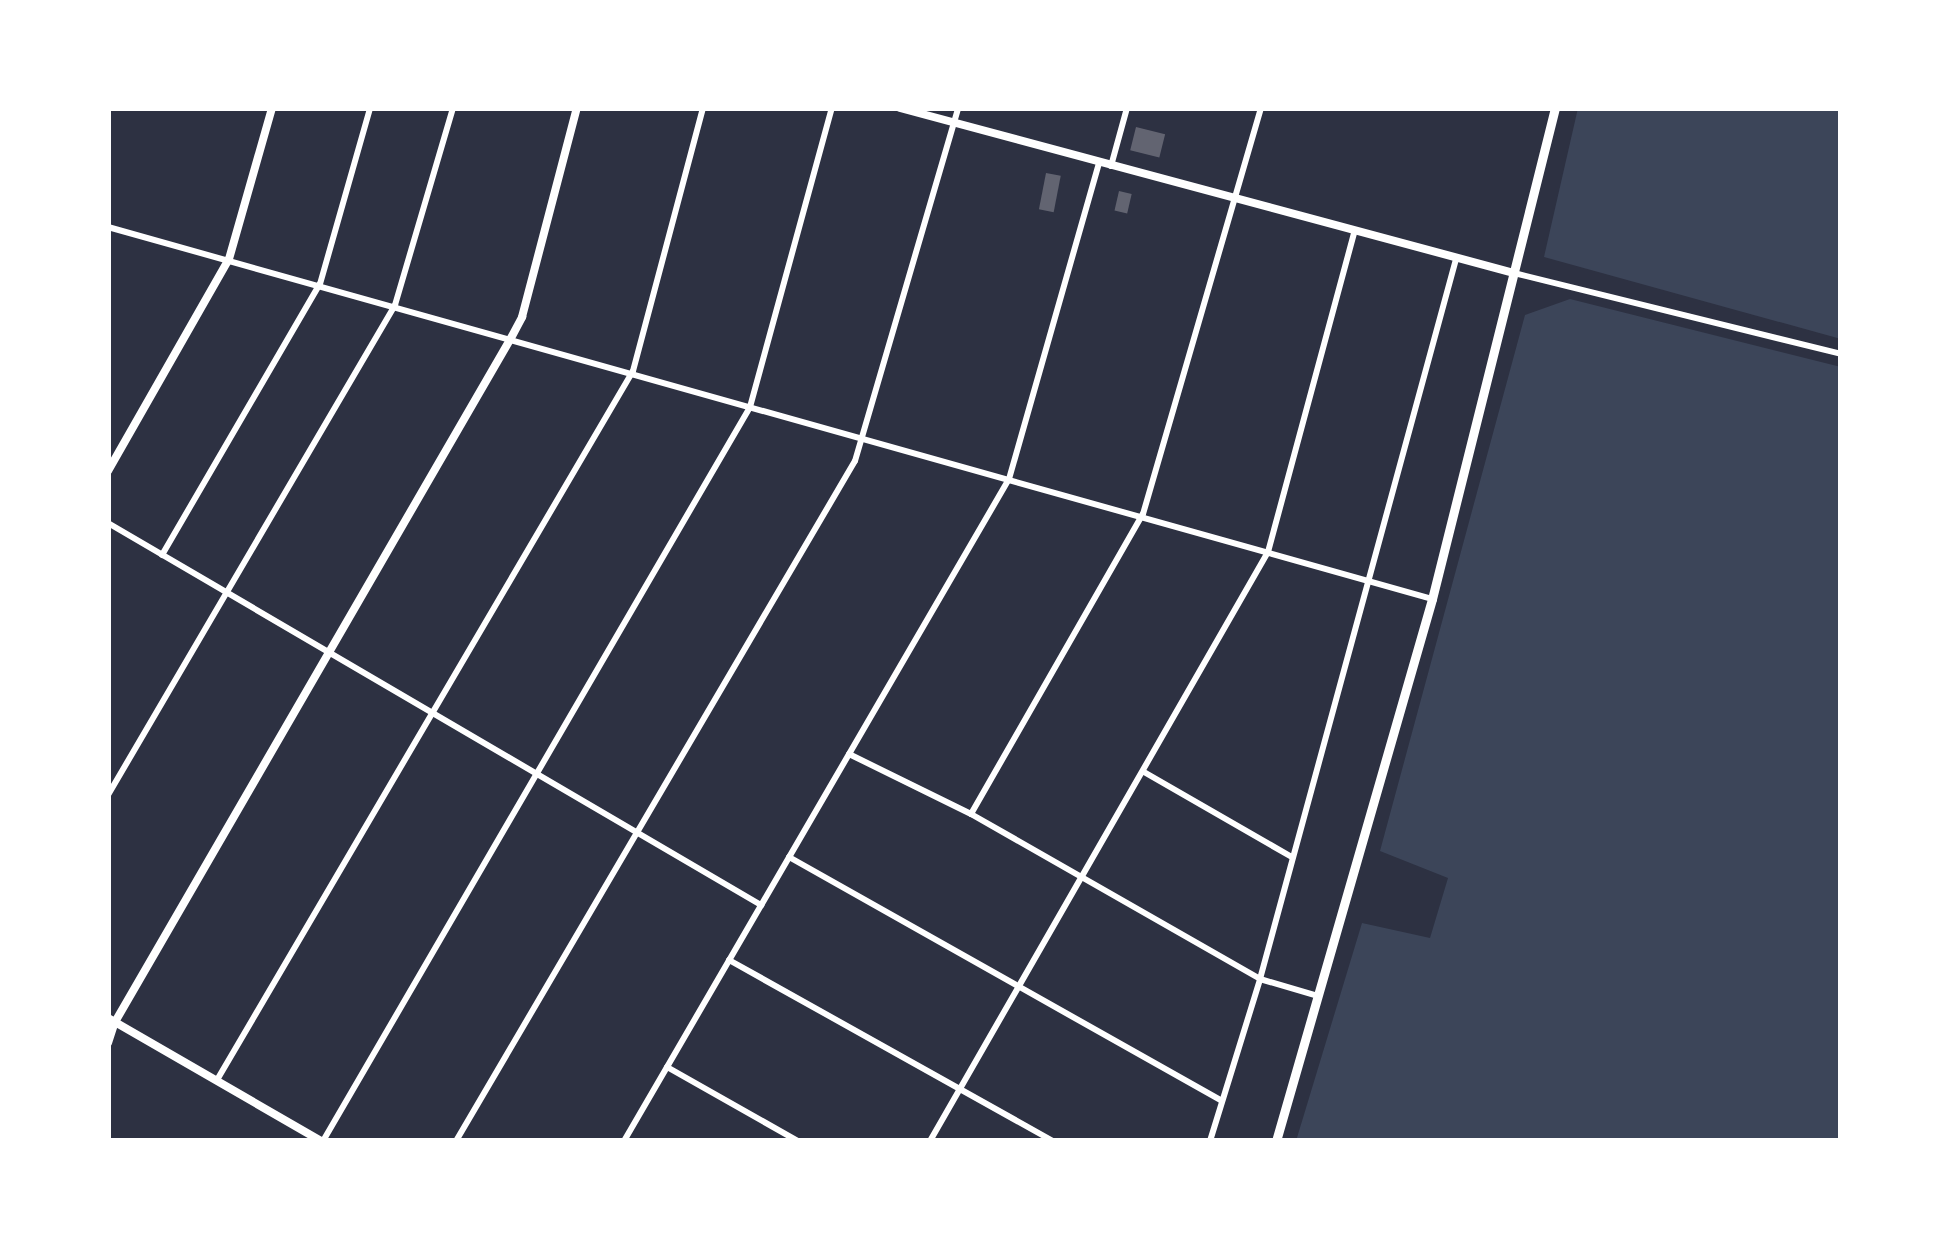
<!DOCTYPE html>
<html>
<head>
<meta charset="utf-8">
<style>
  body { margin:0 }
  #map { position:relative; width:1949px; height:1249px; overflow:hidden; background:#2d3142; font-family:"DejaVu Sans",sans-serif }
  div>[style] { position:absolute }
  .green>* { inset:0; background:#3c4559 }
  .building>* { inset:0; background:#626471; transform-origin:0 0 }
  .minor>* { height:6px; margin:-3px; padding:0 3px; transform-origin:3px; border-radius:3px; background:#fff }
  .tertiary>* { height:8px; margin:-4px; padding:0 4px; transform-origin:4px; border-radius:4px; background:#fff }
  .primary>* { height:9px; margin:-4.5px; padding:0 4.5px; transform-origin:4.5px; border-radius:4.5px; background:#fff }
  span { translate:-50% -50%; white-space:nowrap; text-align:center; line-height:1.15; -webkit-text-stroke:9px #fff; paint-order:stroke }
  .frame { position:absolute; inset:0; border:111px solid #fff; pointer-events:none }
</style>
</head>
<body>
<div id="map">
  <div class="green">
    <i style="clip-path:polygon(1578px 108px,1841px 108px,1841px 339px,1544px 257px)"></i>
    <i style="clip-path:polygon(1570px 299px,1841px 367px,1841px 1141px,1296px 1141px,1362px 923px,1430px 938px,1448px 878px,1380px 851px,1525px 315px)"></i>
  </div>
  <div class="building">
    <i style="left:1136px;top:127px;width:30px;height:24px;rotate:14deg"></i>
    <i style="left:1046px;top:173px;width:15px;height:37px;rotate:11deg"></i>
    <i style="left:1119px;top:191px;width:13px;height:20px;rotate:13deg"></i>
  </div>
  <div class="minor">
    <i style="left:1111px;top:166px;width:60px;rotate:-74.6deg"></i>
    <i style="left:108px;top:227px;width:1375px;rotate:15.69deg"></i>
    <i style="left:1514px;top:273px;width:337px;rotate:13.9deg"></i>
    <i style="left:108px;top:523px;width:757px;rotate:30.33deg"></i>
    <i style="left:162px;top:555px;width:314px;rotate:-59.8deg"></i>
    <i style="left:320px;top:284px;width:183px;rotate:-74.1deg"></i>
    <i style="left:849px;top:754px;width:136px;rotate:26.2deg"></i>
    <i style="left:971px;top:814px;width:333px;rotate:29.7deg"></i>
    <i style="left:1260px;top:979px;width:60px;rotate:16.3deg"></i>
    <i style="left:1144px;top:772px;width:171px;rotate:29.9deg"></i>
    <i style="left:108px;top:795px;width:568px;rotate:-59.64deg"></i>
    <i style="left:395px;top:305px;width:205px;rotate:-73.6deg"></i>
    <i style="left:971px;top:814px;width:346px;rotate:-60.2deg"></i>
    <i style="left:1143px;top:514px;width:423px;rotate:-73.8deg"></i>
    <i style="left:789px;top:857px;width:497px;rotate:29.4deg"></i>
    <i style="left:729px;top:960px;width:371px;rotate:29.2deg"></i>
    <i style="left:667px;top:1067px;width:150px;rotate:29.5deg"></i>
    <i style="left:217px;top:1080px;width:822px;rotate:-59.6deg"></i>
    <i style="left:633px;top:371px;width:272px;rotate:-75.1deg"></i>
    <i style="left:323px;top:1141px;width:849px;rotate:-59.81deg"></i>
    <i style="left:750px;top:407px;width:310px;rotate:-74.7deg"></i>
    <i style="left:456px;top:1141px;width:788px;rotate:-59.6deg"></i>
    <i style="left:855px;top:461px;width:368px;rotate:-73.7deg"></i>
    <i style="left:624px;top:1141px;width:766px;rotate:-59.82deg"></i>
    <i style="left:1009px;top:479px;width:329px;rotate:-74.1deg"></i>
    <i style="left:930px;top:1141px;width:679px;rotate:-60.15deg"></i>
    <i style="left:1268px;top:552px;width:330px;rotate:-74.9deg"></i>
    <i style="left:1210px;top:1141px;width:170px;rotate:-72.8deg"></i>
    <i style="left:1260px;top:979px;width:746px;rotate:-74.77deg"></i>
  </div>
  <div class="tertiary">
    <i style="left:900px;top:108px;width:636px;rotate:15.04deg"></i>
    <i style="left:108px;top:471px;width:244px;rotate:-60.3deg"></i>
    <i style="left:229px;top:259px;width:157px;rotate:-74.1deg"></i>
    <i style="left:108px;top:1018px;width:246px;rotate:30deg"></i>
    <i style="left:108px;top:1043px;width:22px;rotate:-72deg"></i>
    <i style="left:115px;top:1022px;width:790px;rotate:-59.93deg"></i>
    <i style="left:511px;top:338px;width:24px;rotate:-62deg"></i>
    <i style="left:522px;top:317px;width:216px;rotate:-75.3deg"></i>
  </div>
  <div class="primary">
    <i style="left:1276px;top:1141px;width:564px;rotate:-73.94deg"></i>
    <i style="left:1432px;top:599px;width:506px;rotate:-75.94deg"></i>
  </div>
  <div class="frame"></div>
</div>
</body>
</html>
